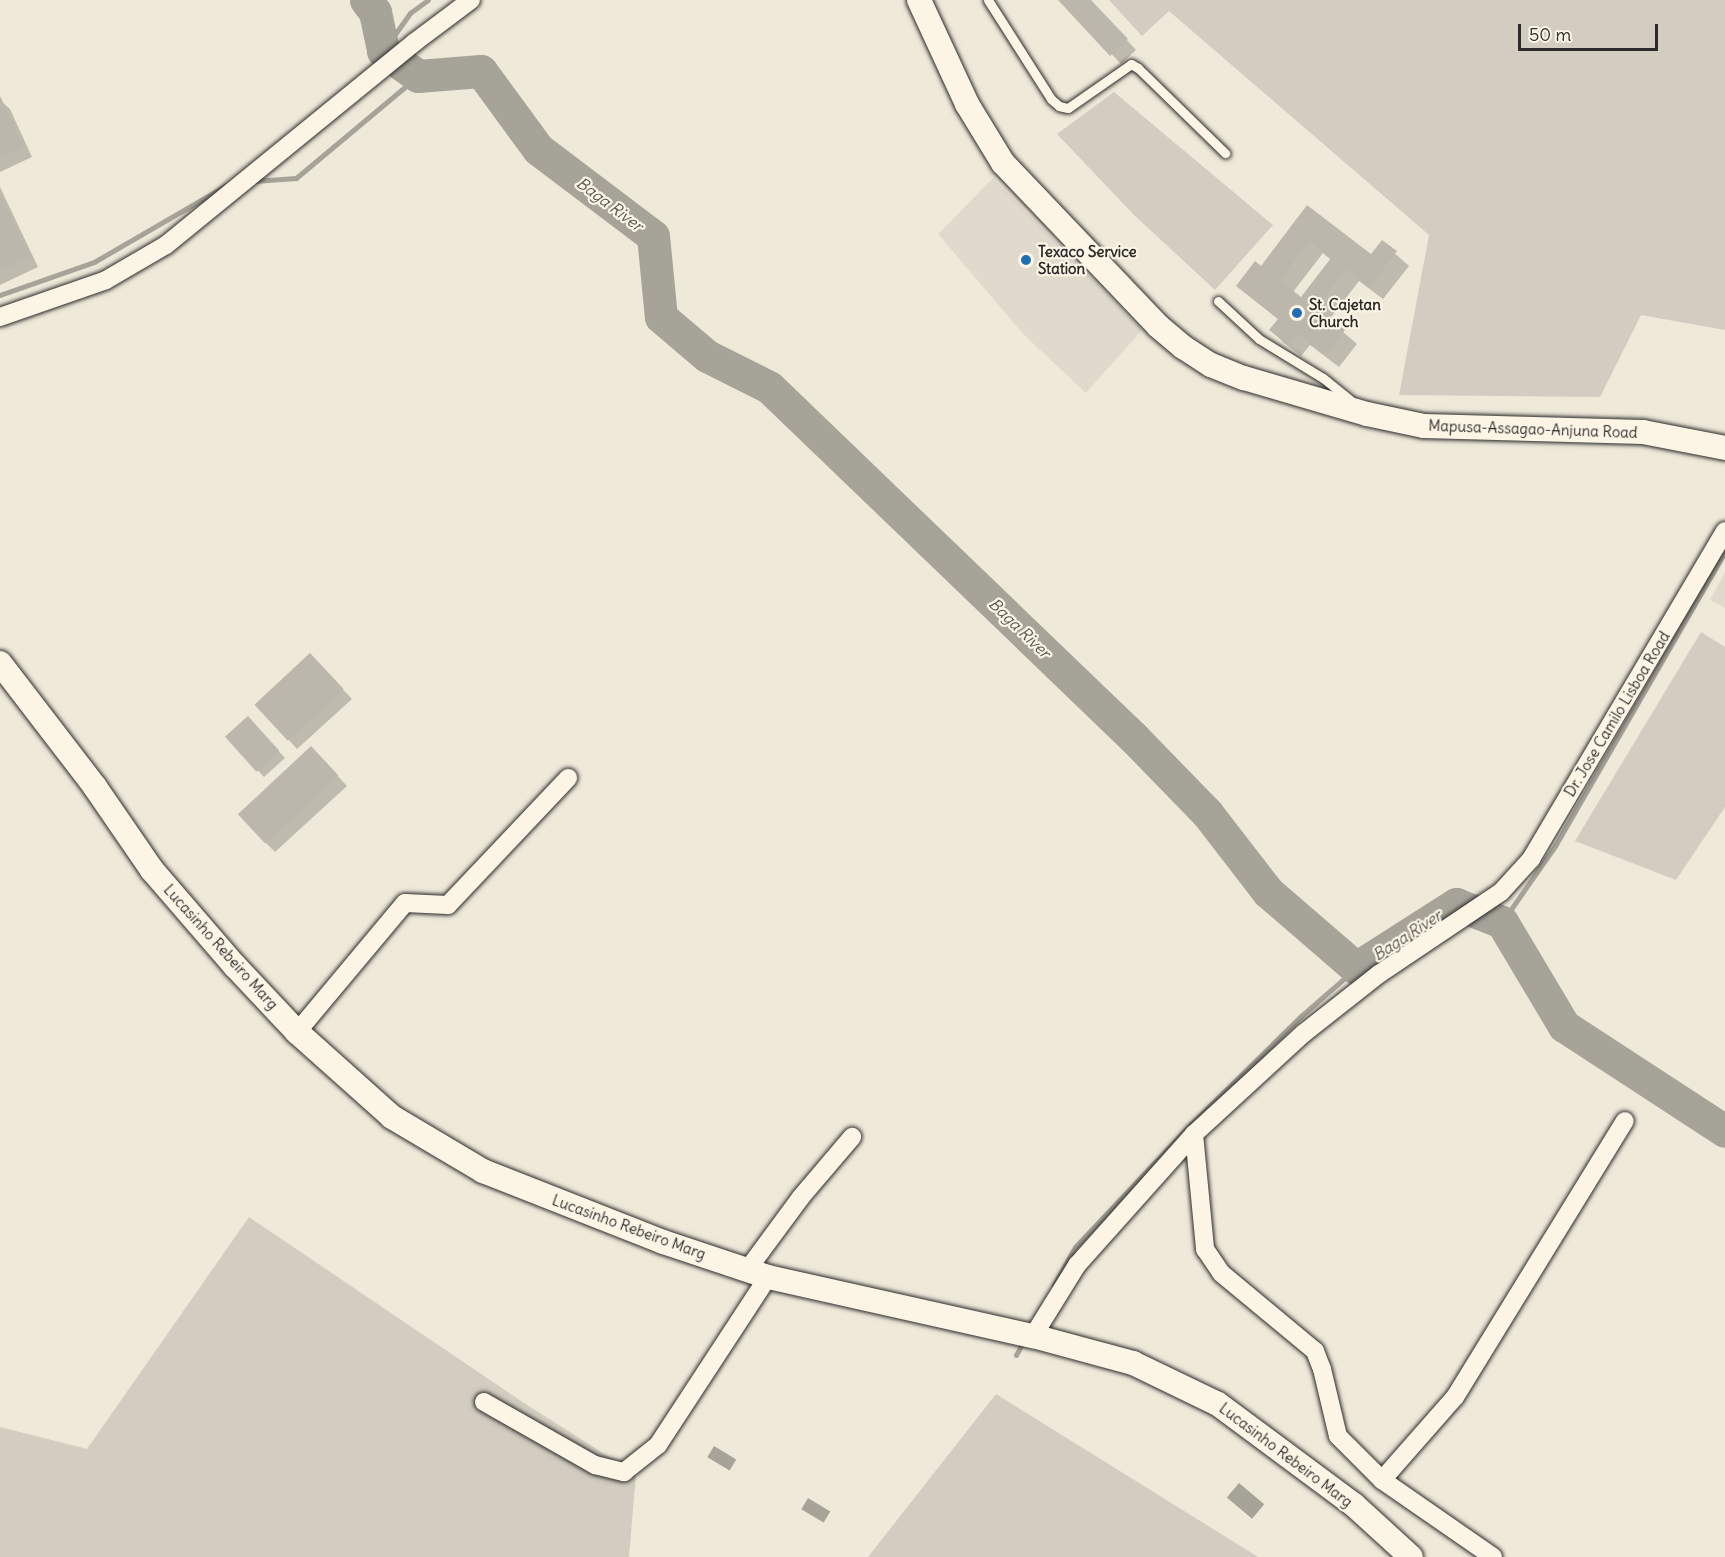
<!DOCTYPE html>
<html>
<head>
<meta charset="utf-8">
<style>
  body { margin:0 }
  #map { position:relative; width:1725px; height:1557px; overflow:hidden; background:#efe9da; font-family:Delius,sans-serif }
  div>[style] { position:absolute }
  .built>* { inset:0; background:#e0dacc }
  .green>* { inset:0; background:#d2cdc0 }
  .water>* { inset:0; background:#a6a399; transform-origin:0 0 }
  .shadow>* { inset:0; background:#0003 }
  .stream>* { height:5px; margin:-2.5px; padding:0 2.5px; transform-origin:2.5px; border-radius:2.5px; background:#a6a399 }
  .river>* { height:33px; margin:-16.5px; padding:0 16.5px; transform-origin:16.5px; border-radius:16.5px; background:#a6a399 }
  .building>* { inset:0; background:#bcb7ac; transform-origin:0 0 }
  .roads { filter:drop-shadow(0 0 2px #2b2b2b) drop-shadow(0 0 2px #2b2b2b) }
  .lane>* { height:9px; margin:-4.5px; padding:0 4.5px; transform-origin:4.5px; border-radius:4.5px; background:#fcf5e5 }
  .street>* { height:18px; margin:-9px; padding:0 9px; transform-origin:9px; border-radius:9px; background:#fcf5e5 }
  .secondary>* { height:24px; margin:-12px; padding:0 12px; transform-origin:12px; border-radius:12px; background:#fcf5e5 }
  .dots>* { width:16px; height:16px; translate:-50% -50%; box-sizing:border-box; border:3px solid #fcf5e5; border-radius:50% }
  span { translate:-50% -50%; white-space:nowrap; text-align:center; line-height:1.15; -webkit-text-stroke:4.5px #fcf5e5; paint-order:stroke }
  .poi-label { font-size:15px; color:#2b2b2b; font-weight:700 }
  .left { translate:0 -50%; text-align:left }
  .street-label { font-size:15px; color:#2b2b2b }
  .water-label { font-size:16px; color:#565552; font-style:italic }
  .scale { position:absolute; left:1518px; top:24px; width:140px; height:27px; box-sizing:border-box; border:3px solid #2b2b2b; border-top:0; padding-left:8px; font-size:18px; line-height:21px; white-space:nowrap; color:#2b2b2b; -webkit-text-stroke:4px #fcf5e5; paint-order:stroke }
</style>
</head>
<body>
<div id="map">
  <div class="built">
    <i style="clip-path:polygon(993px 178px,1142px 330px,1086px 393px,1023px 334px,938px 234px)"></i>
    <i style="clip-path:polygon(1725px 572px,1725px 608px,1710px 600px)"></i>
  </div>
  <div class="green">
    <i style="clip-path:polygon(1109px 0,1725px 0,1725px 330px,1641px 315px,1600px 397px,1399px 395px,1429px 235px,1169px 11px,1142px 36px)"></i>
    <i style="clip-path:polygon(1114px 92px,1273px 225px,1215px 290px,1134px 215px,1057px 134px)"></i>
    <i style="clip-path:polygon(1701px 632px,1725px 647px,1725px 807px,1676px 880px,1575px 841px)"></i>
    <i style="clip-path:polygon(249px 1217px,524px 1403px,636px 1474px,629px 1557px,0 1557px,0 1427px,87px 1449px)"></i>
    <i style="clip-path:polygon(996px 1394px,1234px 1542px,1258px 1557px,868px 1557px)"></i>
  </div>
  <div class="water">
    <i style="left:714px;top:1446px;width:26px;height:13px;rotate:31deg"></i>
    <i style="left:1239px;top:1483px;width:33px;height:19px;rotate:40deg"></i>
    <i style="left:808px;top:1498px;width:26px;height:13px;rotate:31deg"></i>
  </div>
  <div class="shadow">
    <i style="clip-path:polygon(1061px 0,1090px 0,1136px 50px,1121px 64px)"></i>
    <i style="clip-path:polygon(0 100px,10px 109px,32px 157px,0 172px)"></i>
    <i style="clip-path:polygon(0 187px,38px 267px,0 285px)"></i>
    <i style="clip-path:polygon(evenodd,1308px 207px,1371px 256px,1382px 242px,1409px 266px,1383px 299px,1359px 281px,1329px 320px,1357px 344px,1339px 367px,1310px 345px,1301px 356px,1284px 343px,1271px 330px,1279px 320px,1238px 286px,1261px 268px,1308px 207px,1323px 253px,1331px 260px,1302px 299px,1293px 292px,1323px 253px)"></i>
    <i style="clip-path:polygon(319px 664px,352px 699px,297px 749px,288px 739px)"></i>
    <i style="clip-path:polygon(254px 724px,285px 758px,264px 777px,227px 737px)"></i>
    <i style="clip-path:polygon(321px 758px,347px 786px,275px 852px,265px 842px)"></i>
  </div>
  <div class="stream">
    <i style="left:383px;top:51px;width:47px;rotate:-54.6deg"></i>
    <i style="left:410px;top:13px;width:22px;rotate:-36deg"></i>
    <i style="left:254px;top:181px;width:42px;rotate:-4.1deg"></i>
    <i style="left:296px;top:178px;width:159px;rotate:-39.9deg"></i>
    <i style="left:0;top:295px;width:100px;rotate:-19.3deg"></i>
    <i style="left:94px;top:262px;width:154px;rotate:-30.1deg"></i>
    <i style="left:1502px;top:922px;width:93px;rotate:-55.1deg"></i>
    <i style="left:1555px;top:846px;width:340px;rotate:-60deg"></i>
    <i style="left:1054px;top:1285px;width:43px;rotate:-61.1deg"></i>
    <i style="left:1075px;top:1247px;width:169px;rotate:-46.7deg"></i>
    <i style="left:1191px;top:1124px;width:153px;rotate:-44.5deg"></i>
    <i style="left:1300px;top:1017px;width:74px;rotate:-41.2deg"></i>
    <i style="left:1016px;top:1355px;width:17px;rotate:-62deg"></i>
  </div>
  <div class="river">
    <i style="left:366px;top:0;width:15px;rotate:53deg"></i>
    <i style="left:375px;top:12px;width:40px;rotate:78deg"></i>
    <i style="left:383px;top:51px;width:43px;rotate:35.5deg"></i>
    <i style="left:418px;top:76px;width:63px;rotate:-4.5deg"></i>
    <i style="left:481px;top:71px;width:97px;rotate:53.8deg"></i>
    <i style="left:538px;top:149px;width:144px;rotate:37.1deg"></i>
    <i style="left:653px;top:236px;width:81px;rotate:84.4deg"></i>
    <i style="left:661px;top:317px;width:60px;rotate:40.3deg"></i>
    <i style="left:707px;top:356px;width:69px;rotate:26.6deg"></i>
    <i style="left:769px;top:387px;width:506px;rotate:43.88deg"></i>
    <i style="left:1134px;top:738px;width:105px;rotate:45.8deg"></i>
    <i style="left:1207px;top:813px;width:100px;rotate:52.3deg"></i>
    <i style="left:1268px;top:892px;width:116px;rotate:40.8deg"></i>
    <i style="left:1356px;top:968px;width:119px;rotate:-32.6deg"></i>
    <i style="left:1456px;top:904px;width:49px;rotate:21.4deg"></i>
    <i style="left:1502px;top:922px;width:121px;rotate:59.2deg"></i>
    <i style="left:1564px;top:1026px;width:192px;rotate:33.1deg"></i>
  </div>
  <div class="building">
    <i style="clip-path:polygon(1058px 0,1091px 0,1128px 39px,1110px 56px)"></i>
    <i style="clip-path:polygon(0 96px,24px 147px,0 158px)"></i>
    <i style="clip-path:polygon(0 193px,30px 257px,0 271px)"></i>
    <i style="clip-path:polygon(evenodd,1307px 205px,1371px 254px,1382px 240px,1397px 251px,1370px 287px,1346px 269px,1316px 308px,1345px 330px,1325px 355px,1296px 333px,1287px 344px,1269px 330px,1278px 319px,1236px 286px,1255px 261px,1261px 266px,1307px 205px,1309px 241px,1331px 258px,1301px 297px,1280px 280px,1309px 241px)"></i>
    <i style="left:310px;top:653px;width:49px;height:76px;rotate:47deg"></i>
    <i style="left:248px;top:716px;width:47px;height:31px;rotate:48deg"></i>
    <i style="left:311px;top:746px;width:40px;height:100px;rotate:47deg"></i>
  </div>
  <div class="roads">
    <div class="lane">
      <i style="left:988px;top:0;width:117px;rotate:57.5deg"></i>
      <i style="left:1051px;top:99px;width:11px;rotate:41deg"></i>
      <i style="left:1059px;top:106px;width:9px;rotate:13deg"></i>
      <i style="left:1068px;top:108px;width:77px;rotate:-34.9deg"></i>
      <i style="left:1131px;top:64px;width:8px;rotate:30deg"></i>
      <i style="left:1138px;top:68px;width:122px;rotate:44.3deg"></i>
      <i style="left:1218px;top:301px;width:56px;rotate:42.8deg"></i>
      <i style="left:1259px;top:339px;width:75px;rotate:31.4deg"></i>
      <i style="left:1323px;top:378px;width:35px;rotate:39deg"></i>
    </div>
    <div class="street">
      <i style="left:0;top:317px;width:112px;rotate:-19.2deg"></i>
      <i style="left:106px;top:280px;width:69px;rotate:-30.3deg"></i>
      <i style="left:166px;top:245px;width:321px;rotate:-39.2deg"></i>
      <i style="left:415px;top:42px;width:70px;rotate:-36.9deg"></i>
      <i style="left:297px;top:1032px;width:168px;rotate:-50.1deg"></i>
      <i style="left:405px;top:903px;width:43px;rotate:2.7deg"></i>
      <i style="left:448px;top:905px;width:175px;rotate:-46.6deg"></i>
      <i style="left:1194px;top:1134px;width:116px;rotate:84.5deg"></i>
      <i style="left:1205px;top:1249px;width:29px;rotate:56deg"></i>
      <i style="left:1221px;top:1273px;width:122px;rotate:39.7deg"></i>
      <i style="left:1315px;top:1351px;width:19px;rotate:69deg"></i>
      <i style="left:1322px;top:1369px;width:69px;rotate:76.6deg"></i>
      <i style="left:1338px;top:1436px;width:62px;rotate:45deg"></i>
      <i style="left:1382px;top:1480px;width:135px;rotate:34.7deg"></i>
      <i style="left:748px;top:1269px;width:89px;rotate:-53.6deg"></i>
      <i style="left:801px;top:1197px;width:79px;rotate:-49.6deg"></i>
      <i style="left:1033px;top:1336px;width:84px;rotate:-58.2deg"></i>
      <i style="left:1077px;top:1265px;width:176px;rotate:-48.2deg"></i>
      <i style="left:1194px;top:1134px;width:149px;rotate:-42.6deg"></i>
      <i style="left:1304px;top:1033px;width:95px;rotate:-38.2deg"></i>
      <i style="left:1379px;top:974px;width:147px;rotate:-33.9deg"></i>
      <i style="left:1501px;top:892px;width:45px;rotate:-47.7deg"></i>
      <i style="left:1531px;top:859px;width:381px;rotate:-59.4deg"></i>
      <i style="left:484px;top:1402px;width:128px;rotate:29.6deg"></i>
      <i style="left:595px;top:1465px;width:30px;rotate:14deg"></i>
      <i style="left:624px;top:1472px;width:43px;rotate:-38.5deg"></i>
      <i style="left:658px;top:1445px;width:201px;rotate:-56.8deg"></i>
      <i style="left:1382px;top:1480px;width:111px;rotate:-48.7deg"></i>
      <i style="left:1455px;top:1397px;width:324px;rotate:-58.4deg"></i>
    </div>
    <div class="secondary">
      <i style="left:919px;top:0;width:115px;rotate:65.2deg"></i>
      <i style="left:967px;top:104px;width:69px;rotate:58.6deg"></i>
      <i style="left:1003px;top:163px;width:225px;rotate:46.4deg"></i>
      <i style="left:1158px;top:326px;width:33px;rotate:40deg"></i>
      <i style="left:1183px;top:347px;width:33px;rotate:33deg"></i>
      <i style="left:1211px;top:365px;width:35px;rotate:22deg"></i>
      <i style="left:1244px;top:378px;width:128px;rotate:16.3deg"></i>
      <i style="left:1367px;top:414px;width:58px;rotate:11.9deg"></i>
      <i style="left:1424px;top:426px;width:219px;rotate:1.6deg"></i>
      <i style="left:1643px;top:432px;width:84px;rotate:11deg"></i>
      <i style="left:0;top:663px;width:156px;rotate:52.5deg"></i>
      <i style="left:95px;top:787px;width:101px;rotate:55.5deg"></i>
      <i style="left:152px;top:870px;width:127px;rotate:49.2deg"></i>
      <i style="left:235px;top:966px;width:91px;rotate:46.8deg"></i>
      <i style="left:297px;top:1032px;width:127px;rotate:41.8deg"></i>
      <i style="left:392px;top:1117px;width:106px;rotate:30.7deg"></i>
      <i style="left:483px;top:1171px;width:193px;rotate:21.5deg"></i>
      <i style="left:663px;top:1242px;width:111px;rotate:18.4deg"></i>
      <i style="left:768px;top:1277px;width:271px;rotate:12.6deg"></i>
      <i style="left:1033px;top:1336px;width:104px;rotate:15.1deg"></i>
      <i style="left:1133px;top:1363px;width:94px;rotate:25.8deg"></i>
      <i style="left:1218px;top:1404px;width:169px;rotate:36.6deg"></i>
      <i style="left:1354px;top:1505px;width:77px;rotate:42.4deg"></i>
    </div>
  </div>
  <div class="dots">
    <i style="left:1026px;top:260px;background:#1f6fb2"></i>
    <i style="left:1297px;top:313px;background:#1f6fb2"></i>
  </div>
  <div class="poi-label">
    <span class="left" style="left:1038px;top:260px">Texaco Service<br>Station</span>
    <span class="left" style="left:1309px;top:313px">St. Cajetan<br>Church</span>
  </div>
  <div class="street-label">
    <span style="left:1533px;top:429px;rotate:2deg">Mapusa-Assagao-Anjuna Road</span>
    <span style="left:1617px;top:714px;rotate:-59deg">Dr. Jose Camilo Lisboa Road</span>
    <span style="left:221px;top:947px;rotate:48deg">Lucasinho Rebeiro Marg</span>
    <span style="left:629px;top:1227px;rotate:20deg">Lucasinho Rebeiro Marg</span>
    <span style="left:1286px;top:1455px;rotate:37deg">Lucasinho Rebeiro Marg</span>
  </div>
  <div class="water-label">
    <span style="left:610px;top:204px;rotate:37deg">Baga River</span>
    <span style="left:1020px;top:628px;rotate:44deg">Baga River</span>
    <span style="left:1407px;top:935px;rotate:-33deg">Baga River</span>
  </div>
  <div class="scale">50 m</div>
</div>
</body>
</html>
